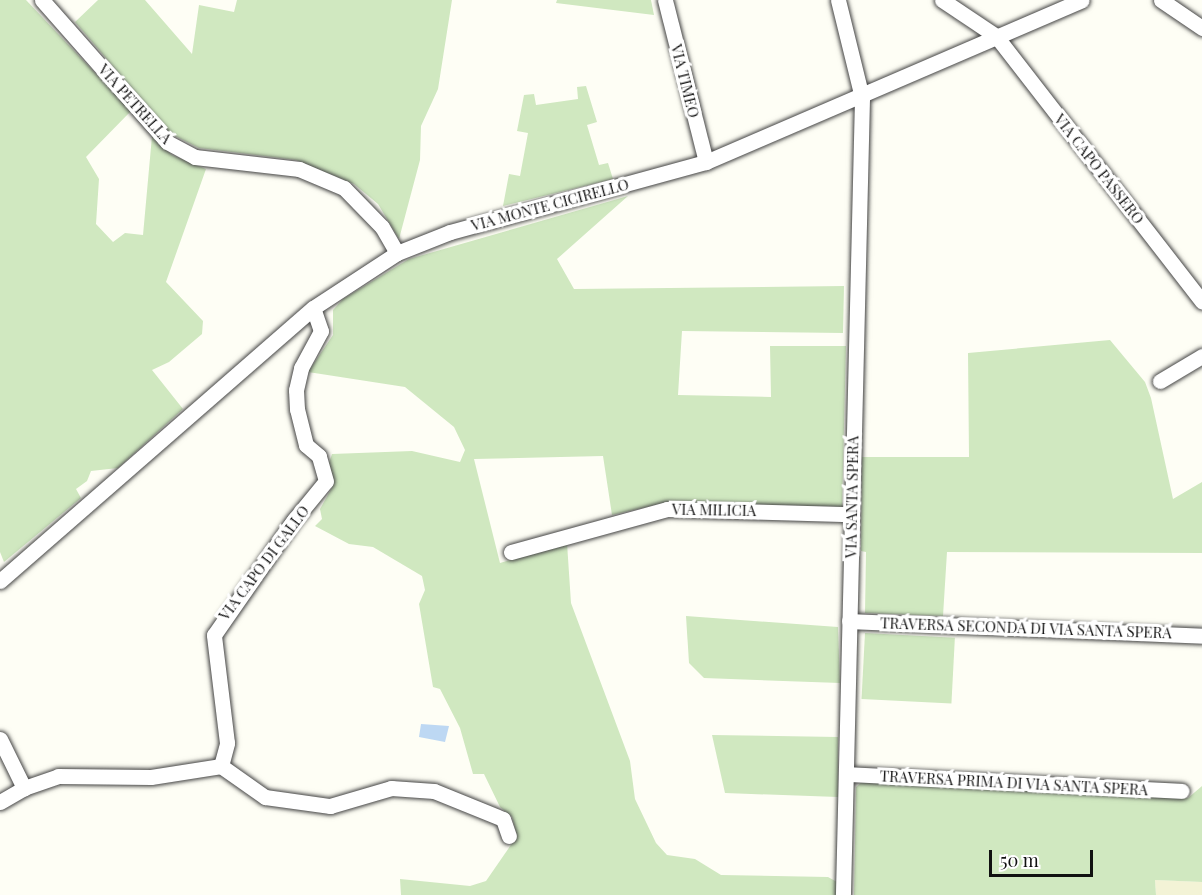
<!DOCTYPE html>
<html>
<head>
<meta charset="utf-8">
<style>
  body { margin:0 }
  #map { position:relative; width:1202px; height:895px; overflow:hidden; background:#fefef5; font-family:"Playfair Display",serif }
  div>[style] { position:absolute }
  .farmland>* { inset:0; background:#f3f3d6 }
  .green>* { inset:0; background:#d0e8c0; transform-origin:0 0 }
  .water>* { inset:0; background:#bdd8f3 }
  .roads { filter:drop-shadow(0 0 2px #444) drop-shadow(0 0 2px #444) }
  .minor>* { height:15px; margin:-7.5px; padding:0 7.5px; transform-origin:7.5px; border-radius:7.5px; background:#fff }
  span { translate:-50% -50%; white-space:nowrap; text-align:center; line-height:1.15; -webkit-text-stroke:6px #fff; paint-order:stroke }
  .street-label { font-size:15px; color:#111 }
  .scale { position:absolute; left:989px; top:850px; width:104px; height:27px; box-sizing:border-box; border:3px solid #111; border-top:0; padding-left:8px; font-size:18px; line-height:21px; white-space:nowrap; color:#111; -webkit-text-stroke:4px #fff; paint-order:stroke }
</style>
</head>
<body>
<div id="map">
  <div class="farmland">
    <i style="clip-path:polygon(1155px 880px,1202px 882px,1202px 895px,1156px 895px)"></i>
  </div>
  <div class="green">
    <i style="clip-path:polygon(0 0,26px 0,131px 111px,86px 157px,99px 179px,96px 224px,113px 242px,125px 233px,143px 235px,152px 136px,172px 155px,206px 169px,166px 282px,203px 321px,202px 334px,169px 362px,152px 370px,183px 409px,118px 468px,91px 471px,87px 481px,76px 489px,81px 498px,4px 562px,0 552px)"></i>
    <i style="clip-path:polygon(98px 0,145px 0,192px 54px,199px 5px,234px 12px,237px 0,452px 0,438px 89px,421px 126px,420px 160px,399px 239px,378px 204px,354px 184px,296px 160px,199px 148px,171px 134px,75px 22px)"></i>
    <i style="clip-path:polygon(557px 0,651px 0,654px 15px,556px 3px)"></i>
    <i style="clip-path:polygon(586px 86px,597px 122px,587px 125px,599px 165px,608px 163px,613px 179px,503px 206px,509px 174px,520px 176px,528px 133px,517px 131px,524px 95px,534px 94px,536px 105px,578px 99px,577px 87px)"></i>
    <i style="clip-path:polygon(628px 196px,557px 259px,574px 289px,844px 286px,843px 333px,682px 331px,678px 395px,771px 397px,770px 346px,846px 346px,842px 507px,668px 502px,612px 515px,603px 456px,474px 459px,500px 563px,567px 543px,571px 603px,630px 761px,635px 799px,656px 843px,667px 855px,695px 859px,721px 875px,828px 877px,837px 882px,836px 895px,401px 895px,400px 879px,470px 886px,486px 881px,517px 836px,512px 817px,500px 807px,484px 774px,473px 774px,460px 728px,440px 689px,433px 687px,419px 604px,425px 590px,422px 576px,373px 547px,349px 544px,315px 526px,322px 519px,320px 509px,334px 484px,329px 463px,332px 454px,412px 451px,460px 462px,465px 450px,454px 427px,405px 387px,308px 372px,333px 335px,333px 310px,343px 299px,409px 259px)"></i>
    <i style="clip-path:polygon(1110px 340px,1145px 382px,1151px 398px,1173px 499px,1202px 482px,1202px 553px,947px 552px,943px 616px,865px 613px,866px 552px,861px 551px,862px 457px,969px 457px,968px 353px)"></i>
    <i style="clip-path:polygon(686px 616px,838px 627px,840px 683px,704px 678px,689px 663px)"></i>
    <i style="left:865px;top:633px;width:90px;height:66px;rotate:3deg"></i>
    <i style="clip-path:polygon(712px 735px,838px 737px,838px 797px,725px 793px)"></i>
    <i style="clip-path:polygon(863px 781px,1188px 798px,1202px 786px,1202px 882px,1155px 880px,1156px 895px,854px 895px,856px 787px)"></i>
  </div>
  <div class="water">
    <i style="clip-path:polygon(421px 724px,449px 726px,445px 742px,419px 737px)"></i>
  </div>
  <div class="roads">
    <div class="minor">
      <i style="left:42px;top:0;width:189px;rotate:48.6deg"></i>
      <i style="left:167px;top:142px;width:32px;rotate:28deg"></i>
      <i style="left:195px;top:157px;width:105px;rotate:6.6deg"></i>
      <i style="left:299px;top:169px;width:49px;rotate:22.9deg"></i>
      <i style="left:344px;top:188px;width:54px;rotate:45.7deg"></i>
      <i style="left:382px;top:227px;width:30px;rotate:60deg"></i>
      <i style="left:665px;top:0;width:167px;rotate:75.8deg"></i>
      <i style="left:838px;top:0;width:101px;rotate:76.2deg"></i>
      <i style="left:862px;top:98px;width:797px;rotate:91.37deg"></i>
      <i style="left:942px;top:0;width:65px;rotate:33.7deg"></i>
      <i style="left:996px;top:36px;width:336px;rotate:52.2deg"></i>
      <i style="left:1161px;top:0;width:50px;rotate:34.3deg"></i>
      <i style="left:1160px;top:381px;width:49px;rotate:-30.8deg"></i>
      <i style="left:511px;top:552px;width:162px;rotate:-15.4deg"></i>
      <i style="left:667px;top:509px;width:184px;rotate:1.6deg"></i>
      <i style="left:0;top:581px;width:415px;rotate:-41.1deg"></i>
      <i style="left:313px;top:308px;width:100px;rotate:-33.2deg"></i>
      <i style="left:397px;top:253px;width:57px;rotate:-21.6deg"></i>
      <i style="left:450px;top:232px;width:265px;rotate:-15.3deg"></i>
      <i style="left:706px;top:162px;width:409px;rotate:-23.3deg"></i>
      <i style="left:849px;top:621px;width:353px;rotate:2.4deg"></i>
      <i style="left:0;top:739px;width:55px;rotate:63.9deg"></i>
      <i style="left:24px;top:788px;width:36px;rotate:-19deg"></i>
      <i style="left:58px;top:776px;width:93px;rotate:0.6deg"></i>
      <i style="left:151px;top:777px;width:71px;rotate:-8.9deg"></i>
      <i style="left:221px;top:766px;width:54px;rotate:35.2deg"></i>
      <i style="left:265px;top:797px;width:66px;rotate:7.9deg"></i>
      <i style="left:330px;top:806px;width:64px;rotate:-16.4deg"></i>
      <i style="left:391px;top:788px;width:43px;rotate:4deg"></i>
      <i style="left:434px;top:791px;width:74px;rotate:22.1deg"></i>
      <i style="left:503px;top:819px;width:18px;rotate:71deg"></i>
      <i style="left:221px;top:766px;width:24px;rotate:-75deg"></i>
      <i style="left:227px;top:743px;width:109px;rotate:-96.9deg"></i>
      <i style="left:214px;top:635px;width:140px;rotate:-55.2deg"></i>
      <i style="left:294px;top:520px;width:50px;rotate:-50.6deg"></i>
      <i style="left:326px;top:481px;width:26px;rotate:-106deg"></i>
      <i style="left:319px;top:456px;width:17px;rotate:-140deg"></i>
      <i style="left:306px;top:445px;width:37px;rotate:-104deg"></i>
      <i style="left:297px;top:409px;width:19px;rotate:-93deg"></i>
      <i style="left:296px;top:390px;width:23px;rotate:-77deg"></i>
      <i style="left:301px;top:368px;width:42px;rotate:-61.6deg"></i>
      <i style="left:321px;top:331px;width:24px;rotate:-109deg"></i>
      <i style="left:847px;top:774px;width:335px;rotate:2.9deg"></i>
      <i style="left:0;top:802px;width:28px;rotate:-30deg"></i>
    </div>
  </div>
  <div class="street-label">
    <span style="left:685px;top:81px;rotate:76deg">VIA TIMEO</span>
    <span style="left:135px;top:104px;rotate:48deg">VIA PETRELLA</span>
    <span style="left:1099px;top:169px;rotate:52deg">VIA CAPO PASSERO</span>
    <span style="left:550px;top:205px;rotate:-15deg">VIA MONTE CICIRELLO</span>
    <span style="left:852px;top:497px;rotate:-89deg">VIA SANTA SPERA</span>
    <span style="left:714px;top:510px;rotate:1deg">VIA MILICIA</span>
    <span style="left:264px;top:563px;rotate:-53deg">VIA CAPO DI GALLO</span>
    <span style="left:1026px;top:628px;rotate:2deg">TRAVERSA SECONDA DI VIA SANTA SPERA</span>
    <span style="left:1014px;top:783px;rotate:3deg">TRAVERSA PRIMA DI VIA SANTA SPERA</span>
  </div>
  <div class="scale">50 m</div>
</div>
</body>
</html>
